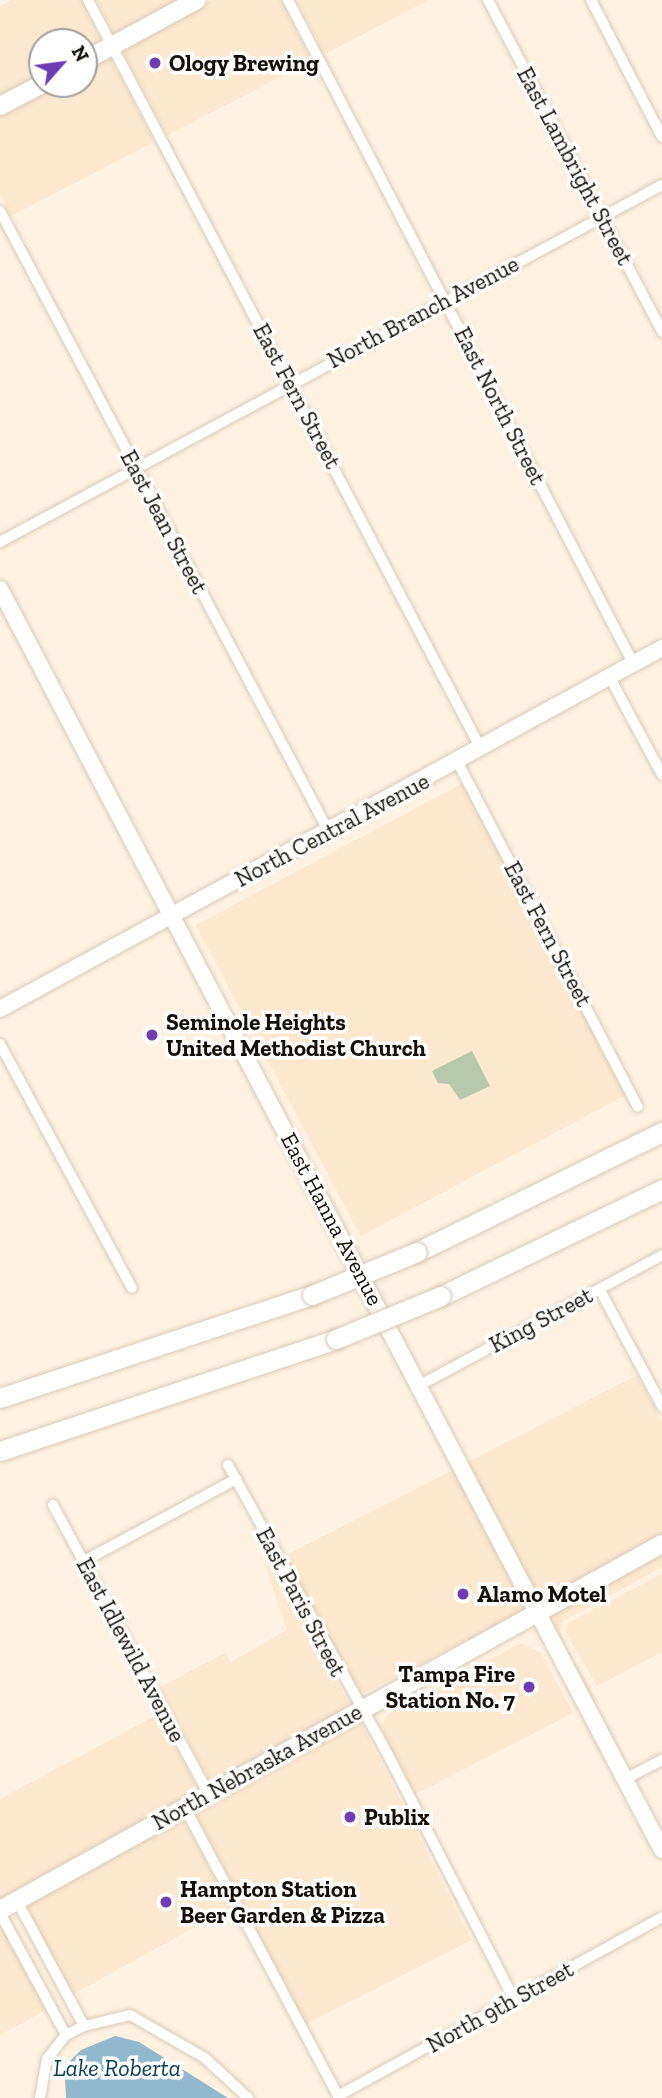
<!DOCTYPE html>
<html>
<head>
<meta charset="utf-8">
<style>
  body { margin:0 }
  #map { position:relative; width:662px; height:2098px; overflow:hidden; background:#fdf2e2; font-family:"Zilla Slab",serif }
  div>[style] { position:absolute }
  .built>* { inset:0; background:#fbe8ce; transform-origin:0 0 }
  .green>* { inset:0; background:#b7c9ac }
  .water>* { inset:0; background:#91b8cd }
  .roads { filter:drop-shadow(0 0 2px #d8cab7) drop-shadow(0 0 2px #d8cab7) }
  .street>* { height:10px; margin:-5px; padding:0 5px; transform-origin:5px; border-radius:5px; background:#fff }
  .secondary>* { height:16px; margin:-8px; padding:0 8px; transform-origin:8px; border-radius:8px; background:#fff }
  .primary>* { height:18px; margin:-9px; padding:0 9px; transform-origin:9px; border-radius:9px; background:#fff }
  .highway>* { height:19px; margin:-9.5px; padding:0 9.5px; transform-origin:9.5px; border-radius:9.5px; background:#fff }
  .bridges { filter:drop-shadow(0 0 2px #d8cab7) drop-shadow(0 0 2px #d8cab7) }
  .highway-bridge>* { height:19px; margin:-9.5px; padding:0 9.5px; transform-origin:9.5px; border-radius:9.5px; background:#fff }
  .dots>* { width:19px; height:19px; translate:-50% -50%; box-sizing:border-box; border:4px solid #fff; border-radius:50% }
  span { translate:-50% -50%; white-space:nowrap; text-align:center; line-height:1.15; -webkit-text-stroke:7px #fff; paint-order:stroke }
  .poi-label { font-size:23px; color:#141009; font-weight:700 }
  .left { translate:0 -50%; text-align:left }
  .right { translate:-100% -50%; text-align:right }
  .street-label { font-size:23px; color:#141009 }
  .water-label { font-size:24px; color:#0b4056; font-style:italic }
  .north { position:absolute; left:28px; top:28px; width:70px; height:70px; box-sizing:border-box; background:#fff; border:2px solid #a19f9d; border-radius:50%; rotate:62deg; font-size:19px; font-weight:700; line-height:28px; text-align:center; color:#141009 }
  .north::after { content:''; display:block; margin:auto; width:24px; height:32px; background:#6d3cb3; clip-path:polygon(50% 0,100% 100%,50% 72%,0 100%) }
</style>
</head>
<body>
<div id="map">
  <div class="built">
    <i style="clip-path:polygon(12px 0,80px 0,102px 43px,84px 53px,84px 42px,42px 42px,42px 76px,0 99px,0 6px)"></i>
    <i style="clip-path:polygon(97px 0,183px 0,116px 36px)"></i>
    <i style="clip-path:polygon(212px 0,280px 0,311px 61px,168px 135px,122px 48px)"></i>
    <i style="clip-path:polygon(297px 0,429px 0,325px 54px)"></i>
    <i style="clip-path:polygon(109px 55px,154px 142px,11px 216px,0 194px,0 114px,56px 84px,84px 84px,84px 69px)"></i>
    <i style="left:463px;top:783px;width:352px;height:303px;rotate:62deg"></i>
    <i style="clip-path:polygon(637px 1375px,662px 1423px,662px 1537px,540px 1602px,468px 1462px)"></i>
    <i style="left:455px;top:1469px;width:158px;height:191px;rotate:63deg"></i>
    <i style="clip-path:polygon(662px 1553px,662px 1567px,562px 1622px,560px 1635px,599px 1703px,594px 1705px,546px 1614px)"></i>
    <i style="clip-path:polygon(272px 1564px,351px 1707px,212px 1785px,160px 1687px,225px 1653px,231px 1662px,287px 1630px,266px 1567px)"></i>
    <i style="clip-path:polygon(662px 1574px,662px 1652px,597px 1686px,565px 1632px,568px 1623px)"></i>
    <i style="clip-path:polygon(521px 1643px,541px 1653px,573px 1713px,414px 1795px,381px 1727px,387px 1715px)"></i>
    <i style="clip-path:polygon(157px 1715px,199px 1792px,0 1903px,0 1799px)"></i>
    <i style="left:359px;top:1719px;width:248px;height:188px;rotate:63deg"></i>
    <i style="left:181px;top:1818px;width:102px;height:189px;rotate:61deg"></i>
    <i style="clip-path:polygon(0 1919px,51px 2007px,0 2035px)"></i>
  </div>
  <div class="green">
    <i style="clip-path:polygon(472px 1051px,490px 1086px,460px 1100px,449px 1084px,438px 1083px,432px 1071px)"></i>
  </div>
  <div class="water">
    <i style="clip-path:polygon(115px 2036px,139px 2042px,228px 2098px,66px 2098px,65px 2078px,71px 2060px,81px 2050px)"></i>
  </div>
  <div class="roads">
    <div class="street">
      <i style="left:88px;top:0;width:844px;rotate:62.31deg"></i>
      <i style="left:288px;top:0;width:747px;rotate:62.51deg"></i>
      <i style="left:488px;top:0;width:375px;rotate:62.3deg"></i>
      <i style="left:591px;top:0;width:154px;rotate:62.6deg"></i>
      <i style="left:0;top:211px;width:703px;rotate:62.09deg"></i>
      <i style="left:0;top:542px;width:752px;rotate:-28.34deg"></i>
      <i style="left:609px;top:676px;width:112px;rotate:61.8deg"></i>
      <i style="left:457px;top:761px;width:390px;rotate:62.4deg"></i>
      <i style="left:0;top:1044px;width:277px;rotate:61.6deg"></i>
      <i style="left:600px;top:1290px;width:132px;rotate:61.9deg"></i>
      <i style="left:420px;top:1385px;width:275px;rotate:-28.2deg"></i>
      <i style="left:228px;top:1465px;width:329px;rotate:61.1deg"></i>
      <i style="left:387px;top:1753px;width:277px;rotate:62.7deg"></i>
      <i style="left:53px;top:1505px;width:329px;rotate:61.7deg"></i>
      <i style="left:84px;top:1561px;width:173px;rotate:-28.3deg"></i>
      <i style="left:625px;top:1779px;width:42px;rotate:-27.2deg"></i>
      <i style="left:185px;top:1808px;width:328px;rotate:62deg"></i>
      <i style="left:17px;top:1901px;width:142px;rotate:61.8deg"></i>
      <i style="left:0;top:1913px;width:139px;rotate:61.6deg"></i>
      <i style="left:338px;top:2096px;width:370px;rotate:-28.9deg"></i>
      <i style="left:40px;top:2098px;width:40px;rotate:-80deg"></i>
      <i style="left:47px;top:2059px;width:31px;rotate:-52deg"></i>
      <i style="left:66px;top:2035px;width:20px;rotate:-27deg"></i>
      <i style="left:84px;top:2026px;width:47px;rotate:-13.4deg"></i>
      <i style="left:130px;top:2015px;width:86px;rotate:29.8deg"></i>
      <i style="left:205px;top:2058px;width:59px;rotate:42.9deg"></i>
    </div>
    <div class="secondary">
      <i style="left:0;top:589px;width:1424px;rotate:62.3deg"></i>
      <i style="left:0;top:1009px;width:754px;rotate:-28.6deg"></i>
    </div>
    <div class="primary">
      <i style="left:84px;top:61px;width:128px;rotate:-28.4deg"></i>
      <i style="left:0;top:106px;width:47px;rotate:-27.6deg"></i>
      <i style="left:0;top:1910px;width:756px;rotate:-28.94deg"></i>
    </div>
    <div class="highway">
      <i style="left:417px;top:1252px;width:273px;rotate:-26.1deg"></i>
      <i style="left:441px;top:1296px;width:246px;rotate:-25.8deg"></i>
      <i style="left:0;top:1398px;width:329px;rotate:-18.3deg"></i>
      <i style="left:0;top:1451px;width:354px;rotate:-18.4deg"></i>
    </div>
  </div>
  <div class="bridges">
    <div class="highway-bridge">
      <i style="left:312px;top:1295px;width:113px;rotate:-22.3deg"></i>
      <i style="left:336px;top:1339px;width:113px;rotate:-22.3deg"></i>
    </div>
  </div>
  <div class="dots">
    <i style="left:155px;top:63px;background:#6d3cb3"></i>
    <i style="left:152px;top:1035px;background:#6d3cb3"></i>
    <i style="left:463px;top:1594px;background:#6d3cb3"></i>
    <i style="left:529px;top:1687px;background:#6d3cb3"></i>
    <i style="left:350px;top:1817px;background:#6d3cb3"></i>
    <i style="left:166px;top:1902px;background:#6d3cb3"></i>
  </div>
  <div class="poi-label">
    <span class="left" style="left:169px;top:63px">Ology Brewing</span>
    <span class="left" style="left:166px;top:1035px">Seminole Heights<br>United Methodist Church</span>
    <span class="left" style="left:477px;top:1594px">Alamo Motel</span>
    <span class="right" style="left:515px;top:1687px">Tampa Fire<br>Station No. 7</span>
    <span class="left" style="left:364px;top:1817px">Publix</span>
    <span class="left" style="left:180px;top:1902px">Hampton Station<br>Beer Garden &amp; Pizza</span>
  </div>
  <div class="street-label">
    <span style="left:575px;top:166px;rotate:62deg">East Lambright Street</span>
    <span style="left:423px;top:312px;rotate:-28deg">North Branch Avenue</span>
    <span style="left:297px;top:396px;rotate:62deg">East Fern Street</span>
    <span style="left:500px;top:406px;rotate:63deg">East North Street</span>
    <span style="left:164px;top:522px;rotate:62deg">East Jean Street</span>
    <span style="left:332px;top:830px;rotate:-28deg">North Central Avenue</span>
    <span style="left:548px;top:934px;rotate:62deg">East Fern Street</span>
    <span style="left:332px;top:1219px;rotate:62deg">East Hanna Avenue</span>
    <span style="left:541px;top:1320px;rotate:-28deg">King Street</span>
    <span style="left:301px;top:1602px;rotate:62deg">East Paris Street</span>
    <span style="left:131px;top:1650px;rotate:62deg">East Idlewild Avenue</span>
    <span style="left:257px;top:1767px;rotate:-29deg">North Nebraska Avenue</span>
    <span style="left:500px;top:2007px;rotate:-29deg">North 9th Street</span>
  </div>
  <div class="water-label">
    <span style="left:117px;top:2068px">Lake Roberta</span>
  </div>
  <div class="north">N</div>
</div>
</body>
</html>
